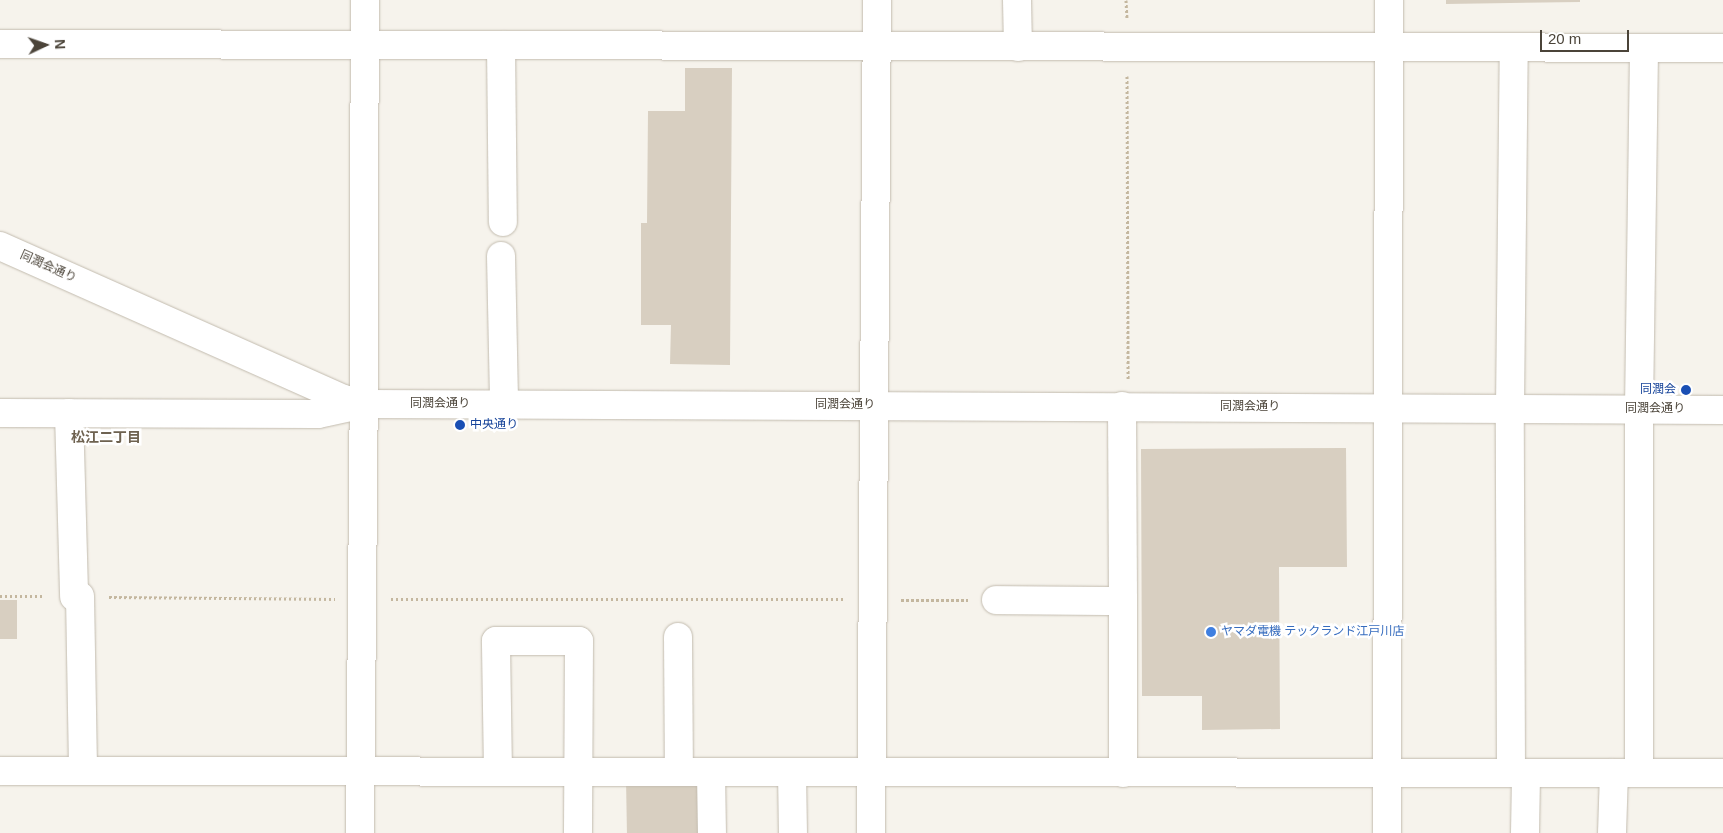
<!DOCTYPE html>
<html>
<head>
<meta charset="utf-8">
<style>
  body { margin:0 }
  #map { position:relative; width:1723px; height:833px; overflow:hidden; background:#f6f3ec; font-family:Helvetica,"Noto Sans JP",sans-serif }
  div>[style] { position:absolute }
  .building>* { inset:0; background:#d8cfc1; transform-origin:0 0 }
  .path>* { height:3px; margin-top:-1.5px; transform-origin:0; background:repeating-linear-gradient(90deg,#c4b79f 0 2.5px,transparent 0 5px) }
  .roads { filter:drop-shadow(0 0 1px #c2bbae) drop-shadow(0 0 1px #c2bbae) }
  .minor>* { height:28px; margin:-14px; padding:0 14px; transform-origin:14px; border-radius:14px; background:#fff }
  .dots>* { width:14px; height:14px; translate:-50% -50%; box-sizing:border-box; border:2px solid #fff; border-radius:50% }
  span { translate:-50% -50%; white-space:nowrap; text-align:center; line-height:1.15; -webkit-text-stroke:5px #fff; paint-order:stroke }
  .street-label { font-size:12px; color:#4b4439 }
  .transit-label { font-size:12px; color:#164399 }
  .right { translate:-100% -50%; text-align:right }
  .left { translate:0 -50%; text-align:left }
  .shop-label { font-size:12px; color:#366cbe }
  .neighbourhood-label { font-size:14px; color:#6e6250; font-weight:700 }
  .north { position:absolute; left:20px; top:20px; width:50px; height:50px; -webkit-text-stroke:4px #fff; paint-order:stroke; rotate:87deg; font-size:14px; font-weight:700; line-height:20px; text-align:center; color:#4b4439 }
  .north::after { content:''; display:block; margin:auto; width:18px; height:22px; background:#4b4439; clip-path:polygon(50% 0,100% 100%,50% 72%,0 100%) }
  .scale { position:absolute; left:1540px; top:30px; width:89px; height:22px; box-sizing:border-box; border:2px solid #4b4439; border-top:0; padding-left:6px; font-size:15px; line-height:18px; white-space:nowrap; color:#4b4439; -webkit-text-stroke:4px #fff; paint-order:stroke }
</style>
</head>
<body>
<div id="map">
  <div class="building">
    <i style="clip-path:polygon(1446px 0,1580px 0,1580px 2px,1446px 4px)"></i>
    <i style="clip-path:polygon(685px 68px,732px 68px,730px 365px,670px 364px,671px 325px,641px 325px,641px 223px,647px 223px,648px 111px,685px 111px)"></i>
    <i style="clip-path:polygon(1346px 448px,1347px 567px,1279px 567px,1280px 729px,1202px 730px,1202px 696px,1142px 696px,1141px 449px)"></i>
    <i style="left:0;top:600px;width:17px;height:39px"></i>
    <i style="left:698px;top:778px;width:55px;height:72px;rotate:89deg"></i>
  </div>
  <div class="path">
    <i style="left:1126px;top:0;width:19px;rotate:87deg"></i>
    <i style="left:1127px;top:76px;width:303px;rotate:89.8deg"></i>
    <i style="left:0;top:596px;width:45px"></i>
    <i style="left:109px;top:597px;width:226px;rotate:0.5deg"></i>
    <i style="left:391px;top:599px;width:454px"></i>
    <i style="left:901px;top:600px;width:67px"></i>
  </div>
  <div class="roads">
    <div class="minor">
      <i style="left:1017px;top:0;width:47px;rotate:88.8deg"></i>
      <i style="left:0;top:44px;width:1723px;rotate:0.13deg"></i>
      <i style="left:501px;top:45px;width:177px;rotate:89.4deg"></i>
      <i style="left:0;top:246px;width:376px;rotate:24deg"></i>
      <i style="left:344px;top:399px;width:21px;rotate:14deg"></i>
      <i style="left:364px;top:404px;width:1359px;rotate:0.25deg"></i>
      <i style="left:501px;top:256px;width:148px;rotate:88.8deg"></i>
      <i style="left:1122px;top:406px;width:195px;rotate:89.7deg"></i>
      <i style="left:0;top:413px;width:318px;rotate:0.2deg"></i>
      <i style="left:318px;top:414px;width:47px;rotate:-12.3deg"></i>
      <i style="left:364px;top:404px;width:404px;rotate:-89.9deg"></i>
      <i style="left:69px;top:413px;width:184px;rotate:88.4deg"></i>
      <i style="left:80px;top:596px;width:175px;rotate:89deg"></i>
      <i style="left:996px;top:600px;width:127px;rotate:0.5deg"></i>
      <i style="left:1123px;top:601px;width:172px;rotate:90deg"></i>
      <i style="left:678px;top:637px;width:135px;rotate:89.6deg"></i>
      <i style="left:0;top:771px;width:1723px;rotate:0.07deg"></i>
      <i style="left:498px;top:772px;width:131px;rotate:-90.9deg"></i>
      <i style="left:496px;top:641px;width:83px"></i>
      <i style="left:579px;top:641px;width:192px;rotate:90.3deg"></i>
      <i style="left:711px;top:772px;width:61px;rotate:89.1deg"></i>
      <i style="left:792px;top:772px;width:61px;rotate:89.1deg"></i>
      <i style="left:1511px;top:773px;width:365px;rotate:-90.2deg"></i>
      <i style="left:1510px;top:408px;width:360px;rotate:-89.4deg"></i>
      <i style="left:1639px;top:773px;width:364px;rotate:-90deg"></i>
      <i style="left:1639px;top:409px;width:361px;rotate:-89.2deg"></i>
      <i style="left:360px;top:833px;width:429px;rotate:-89.5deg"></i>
      <i style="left:871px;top:833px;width:833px;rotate:-89.59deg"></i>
      <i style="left:1387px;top:833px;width:833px;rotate:-89.86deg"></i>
      <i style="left:1525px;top:833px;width:60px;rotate:-89deg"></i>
      <i style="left:1612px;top:833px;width:60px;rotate:-88.1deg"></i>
    </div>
  </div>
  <div class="dots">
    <i style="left:1686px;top:390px;background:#1a4fb4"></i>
    <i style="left:460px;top:425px;background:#1a4fb4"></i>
    <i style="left:1211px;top:632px;background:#3f7fe0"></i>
  </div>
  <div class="street-label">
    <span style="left:48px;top:267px;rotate:24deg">同潤会通り</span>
    <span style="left:440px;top:404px">同潤会通り</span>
    <span style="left:845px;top:405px">同潤会通り</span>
    <span style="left:1250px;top:407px">同潤会通り</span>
    <span style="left:1655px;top:409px">同潤会通り</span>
  </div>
  <div class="transit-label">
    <span class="right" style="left:1676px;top:390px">同潤会</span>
    <span class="left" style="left:470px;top:425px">中央通り</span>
  </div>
  <div class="shop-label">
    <span class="left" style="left:1221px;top:632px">ヤマダ電機 テックランド江戸川店</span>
  </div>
  <div class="neighbourhood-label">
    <span style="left:106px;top:437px">松江二丁目</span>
  </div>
  <div class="north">N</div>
  <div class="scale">20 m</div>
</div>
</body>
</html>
